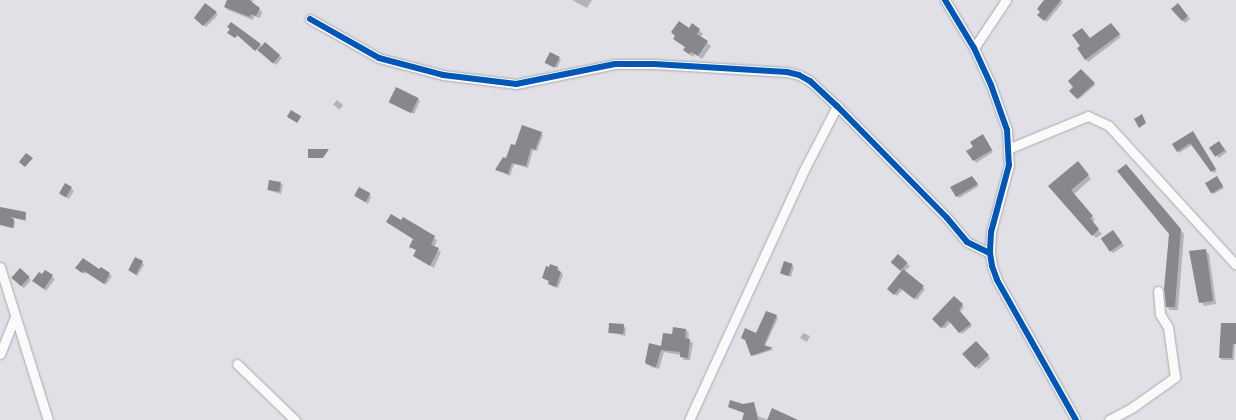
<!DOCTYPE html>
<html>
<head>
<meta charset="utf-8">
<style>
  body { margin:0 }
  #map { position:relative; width:1236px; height:420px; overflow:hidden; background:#e0e0e6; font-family:"Playfair Display",serif }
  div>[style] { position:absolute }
  .shadow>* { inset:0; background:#0003; transform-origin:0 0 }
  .building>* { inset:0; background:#87888c; transform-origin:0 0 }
  .roads { filter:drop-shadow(0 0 1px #aaaaae) drop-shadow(0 0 1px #aaaaae) }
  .minor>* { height:9px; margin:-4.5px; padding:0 4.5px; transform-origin:4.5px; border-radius:4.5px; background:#fafafb }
  .cycleway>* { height:6px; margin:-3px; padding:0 3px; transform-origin:3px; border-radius:3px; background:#0057b8 }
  span { translate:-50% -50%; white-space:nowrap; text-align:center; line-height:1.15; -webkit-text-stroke:5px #fff; paint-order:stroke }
</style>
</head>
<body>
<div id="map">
  <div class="shadow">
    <i style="clip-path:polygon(228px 0,253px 0,252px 3px,262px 12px,260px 18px,254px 16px,253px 20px,228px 10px,225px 7px)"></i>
    <i style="clip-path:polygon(572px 0,592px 0,587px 8px)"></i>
    <i style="clip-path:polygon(1046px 0,1061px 0,1063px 2px,1047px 22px,1039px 15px)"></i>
    <i style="clip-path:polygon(205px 5px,218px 15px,206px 27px,195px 18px)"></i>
    <i style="clip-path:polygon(1180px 7px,1190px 19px,1185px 23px,1173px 9px)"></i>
    <i style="clip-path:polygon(1113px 26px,1121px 37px,1088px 62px,1078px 48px)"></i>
    <i style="clip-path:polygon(232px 29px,262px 47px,265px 44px,282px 58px,276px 65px,238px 35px,236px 38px,230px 33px)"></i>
    <i style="clip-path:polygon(689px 30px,699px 30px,703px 34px,700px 37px,711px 46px,702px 59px,695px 54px,693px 57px,688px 54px,684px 50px,686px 48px,674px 39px)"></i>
    <i style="clip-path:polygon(559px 58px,561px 60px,557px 68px,546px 62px)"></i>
    <i style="clip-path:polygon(1081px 71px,1095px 85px,1079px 99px,1071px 91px,1075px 87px)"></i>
    <i style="clip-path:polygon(418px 99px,420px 101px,414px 114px,393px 104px)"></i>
    <i style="left:337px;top:100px;width:8px;height:6px;rotate:40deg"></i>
    <i style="clip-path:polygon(541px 133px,543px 135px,537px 151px,533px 150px,528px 168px,514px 164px,510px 176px,497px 170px,515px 146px)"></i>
    <i style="clip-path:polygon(1194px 135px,1217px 171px,1214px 173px,1192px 145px,1179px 153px,1178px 151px)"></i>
    <i style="clip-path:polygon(985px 138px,993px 152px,976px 163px,974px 160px)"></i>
    <i style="clip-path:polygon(1221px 145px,1227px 152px,1219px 158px,1217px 156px)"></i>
    <i style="clip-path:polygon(1081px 166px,1091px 179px,1074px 194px,1095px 220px,1092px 223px,1102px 234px,1096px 238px,1050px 187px)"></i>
    <i style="clip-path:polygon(1129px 169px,1184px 234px,1178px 310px,1170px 310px,1167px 307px,1170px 234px)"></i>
    <i style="clip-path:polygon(974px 180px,979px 186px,959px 198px,957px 196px)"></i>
    <i style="clip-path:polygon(1219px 180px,1224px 188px,1214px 194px,1211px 192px)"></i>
    <i style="clip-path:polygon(280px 183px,283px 185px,281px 194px,268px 190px)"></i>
    <i style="clip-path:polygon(66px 184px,74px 191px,69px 199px,63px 195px)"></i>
    <i style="clip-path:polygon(369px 194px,371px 197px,368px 204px,355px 196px)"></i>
    <i style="clip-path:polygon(0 208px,26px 213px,26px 221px,10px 217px,15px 222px,14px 228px,7px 227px,0 223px)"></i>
    <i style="clip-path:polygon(403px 219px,437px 240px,434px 248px,441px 252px,434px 268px,414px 256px,417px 251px,410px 246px,414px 239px,402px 221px)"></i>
    <i style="clip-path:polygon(1116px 234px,1124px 246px,1113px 253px,1111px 251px)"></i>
    <i style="clip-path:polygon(1205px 250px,1209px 254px,1216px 304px,1204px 306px,1197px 294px,1190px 252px)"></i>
    <i style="clip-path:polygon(899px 256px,910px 266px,904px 272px,925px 289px,917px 300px,903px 289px,897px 296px,888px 289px,902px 272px)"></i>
    <i style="clip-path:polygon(83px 260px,112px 276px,106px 285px,86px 272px,85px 274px,79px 271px)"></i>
    <i style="clip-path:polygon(142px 262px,144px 265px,137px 276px,131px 272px)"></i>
    <i style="clip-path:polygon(792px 265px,794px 267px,791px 277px,781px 272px)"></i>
    <i style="clip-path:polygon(551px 266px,558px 268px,563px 275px,558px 288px,552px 286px,550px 282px,543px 278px)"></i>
    <i style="left:20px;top:270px;width:15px;height:11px;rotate:42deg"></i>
    <i style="clip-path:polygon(46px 272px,55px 279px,46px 291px,34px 281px)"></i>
    <i style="clip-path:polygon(954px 298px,964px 307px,960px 312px,972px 326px,962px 334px,951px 322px,944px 329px,934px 319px)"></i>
    <i style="clip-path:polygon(776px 316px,778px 318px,765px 346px,773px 350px,753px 356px,757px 335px)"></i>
    <i style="clip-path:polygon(1236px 325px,1234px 360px,1222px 360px,1220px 357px)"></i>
    <i style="clip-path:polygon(623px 326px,626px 328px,625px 336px,610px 332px)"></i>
    <i style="clip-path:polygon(686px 330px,689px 333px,688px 340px,693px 343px,690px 360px,684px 360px,681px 355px,664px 352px,659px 369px,651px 367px,646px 362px,674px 335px)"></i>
    <i style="clip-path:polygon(803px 333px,810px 336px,807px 342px,800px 338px)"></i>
    <i style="left:976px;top:343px;width:21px;height:16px;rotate:47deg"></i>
    <i style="clip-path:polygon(754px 403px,758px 416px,768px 420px,791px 420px,743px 420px,746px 413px,729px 407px)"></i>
  </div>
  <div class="building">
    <i style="clip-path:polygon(227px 0,249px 0,260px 8px,256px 16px,251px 14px,250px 17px,224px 7px)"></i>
    <i style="clip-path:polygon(1044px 0,1061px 0,1044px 21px,1037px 15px,1040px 12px,1037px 9px)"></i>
    <i style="clip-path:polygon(205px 3px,217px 12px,203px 26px,194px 18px)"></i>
    <i style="clip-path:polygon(1178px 3px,1188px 16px,1182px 21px,1171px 9px)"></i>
    <i style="clip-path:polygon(679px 21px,689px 28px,692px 23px,700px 29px,697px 34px,708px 41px,698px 56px,691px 52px,689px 54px,683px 50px,685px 47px,673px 39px,675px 36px,671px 32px)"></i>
    <i style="clip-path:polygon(231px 22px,261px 44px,255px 51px,237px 35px,235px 38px,227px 33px,230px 29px,227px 27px)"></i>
    <i style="clip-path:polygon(1111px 23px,1120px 34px,1085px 60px,1077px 48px,1080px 46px,1072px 35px,1082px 28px,1090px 38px)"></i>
    <i style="left:265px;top:42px;width:20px;height:11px;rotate:41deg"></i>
    <i style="left:550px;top:52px;width:11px;height:12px;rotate:27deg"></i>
    <i style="clip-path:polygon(1081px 69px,1095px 83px,1077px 99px,1069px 91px,1073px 87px,1068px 81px)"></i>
    <i style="left:396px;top:87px;width:25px;height:17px;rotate:26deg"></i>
    <i style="left:291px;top:110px;width:12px;height:8px;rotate:31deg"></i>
    <i style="clip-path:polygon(1142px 114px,1146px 123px,1139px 128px,1134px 119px)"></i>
    <i style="clip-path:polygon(522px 125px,542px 132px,535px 150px,531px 148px,526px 166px,512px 163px,508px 174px,495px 170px,503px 157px,506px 158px,511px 144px,515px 145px)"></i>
    <i style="clip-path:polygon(1193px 131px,1216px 169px,1211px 172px,1190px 143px,1177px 152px,1172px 144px)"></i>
    <i style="clip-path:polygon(983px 134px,992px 150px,973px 161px,966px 151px,973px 147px,970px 142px)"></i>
    <i style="left:1219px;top:141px;width:11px;height:12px;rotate:56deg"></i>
    <i style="clip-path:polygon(308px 149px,329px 149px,323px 158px,308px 158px)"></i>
    <i style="clip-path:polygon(26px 153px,33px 158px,25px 167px,19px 162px)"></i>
    <i style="clip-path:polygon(1078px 161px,1089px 175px,1071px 190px,1093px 216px,1090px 218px,1099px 229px,1092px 236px,1048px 186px)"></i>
    <i style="clip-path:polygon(1126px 164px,1181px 229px,1175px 307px,1166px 307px,1164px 289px,1169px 234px,1117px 171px)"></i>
    <i style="clip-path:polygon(972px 176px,978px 184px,956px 197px,950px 187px)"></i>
    <i style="left:1217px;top:176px;width:12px;height:14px;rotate:59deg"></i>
    <i style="left:269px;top:180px;width:12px;height:10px;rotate:9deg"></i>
    <i style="left:65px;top:183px;width:8px;height:12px;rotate:30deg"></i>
    <i style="left:359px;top:187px;width:13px;height:10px;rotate:29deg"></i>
    <i style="clip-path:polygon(0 207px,26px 212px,25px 220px,10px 217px,14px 219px,13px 228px,0 225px)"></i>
    <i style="clip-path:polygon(391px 214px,401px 220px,403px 217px,435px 236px,431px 245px,439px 248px,430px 266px,413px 256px,416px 250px,409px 247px,413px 239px,386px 222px)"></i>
    <i style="left:1113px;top:230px;width:16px;height:15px;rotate:55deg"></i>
    <i style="clip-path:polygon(1206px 249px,1213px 301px,1199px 303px,1189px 251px)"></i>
    <i style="left:898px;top:254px;width:13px;height:11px;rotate:42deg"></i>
    <i style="left:135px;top:257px;width:9px;height:15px;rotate:27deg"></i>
    <i style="clip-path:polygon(83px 258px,99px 269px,101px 267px,110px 273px,104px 284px,84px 271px,82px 273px,75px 268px)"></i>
    <i style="left:784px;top:261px;width:9px;height:13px;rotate:18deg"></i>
    <i style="clip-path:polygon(550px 264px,558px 267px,557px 270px,561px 272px,556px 287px,548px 284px,549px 281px,542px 278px,546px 266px,549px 267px)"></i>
    <i style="left:20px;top:268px;width:13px;height:13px;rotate:42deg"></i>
    <i style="clip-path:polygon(903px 269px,924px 286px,914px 299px,900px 288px,894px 295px,887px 289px)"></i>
    <i style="clip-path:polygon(45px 270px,53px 275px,44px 289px,32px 281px,39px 272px,42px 274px)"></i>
    <i style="clip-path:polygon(954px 296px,963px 304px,959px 310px,971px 324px,959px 333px,948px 320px,941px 328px,932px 319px)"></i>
    <i style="clip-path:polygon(766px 311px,777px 315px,764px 345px,773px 348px,751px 356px,745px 340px,741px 338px,745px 328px,756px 333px)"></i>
    <i style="left:609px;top:323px;width:15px;height:10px;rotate:4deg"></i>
    <i style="clip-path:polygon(1221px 323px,1236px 323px,1236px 344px,1233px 344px,1232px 358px,1219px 358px)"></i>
    <i style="clip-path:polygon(673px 327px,686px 329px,685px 338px,690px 339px,688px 358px,680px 357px,680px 352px,661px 350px,656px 367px,646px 364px,645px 362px,649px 343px,661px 346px,663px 333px,672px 334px)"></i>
    <i style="left:976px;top:341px;width:19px;height:19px;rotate:47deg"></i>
    <i style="clip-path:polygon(730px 400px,743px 404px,754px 402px,758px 420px,742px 420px,744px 413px,728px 407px)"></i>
    <i style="clip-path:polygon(772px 408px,798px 420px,767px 420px)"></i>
  </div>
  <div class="roads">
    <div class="minor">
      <i style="left:945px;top:0;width:56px;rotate:58.9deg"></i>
      <i style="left:974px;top:48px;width:41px;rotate:65.3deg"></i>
      <i style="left:991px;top:85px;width:48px;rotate:70.4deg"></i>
      <i style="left:1007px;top:130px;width:35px;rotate:87deg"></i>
      <i style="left:1009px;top:165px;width:69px;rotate:105deg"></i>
      <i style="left:991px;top:232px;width:21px;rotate:93deg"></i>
      <i style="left:990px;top:253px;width:13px;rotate:81deg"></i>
      <i style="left:992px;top:266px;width:15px;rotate:70deg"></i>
      <i style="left:997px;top:280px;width:161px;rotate:60.6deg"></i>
      <i style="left:310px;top:19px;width:79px;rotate:29.5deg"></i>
      <i style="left:379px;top:58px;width:66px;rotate:14.9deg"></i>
      <i style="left:443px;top:75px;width:74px;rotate:7deg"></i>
      <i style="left:516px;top:84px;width:101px;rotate:-11.4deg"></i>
      <i style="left:615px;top:64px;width:39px"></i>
      <i style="left:654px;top:64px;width:133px;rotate:3.4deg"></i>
      <i style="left:787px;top:72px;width:12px;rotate:14deg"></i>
      <i style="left:799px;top:75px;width:13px;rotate:29deg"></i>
      <i style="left:810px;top:81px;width:37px;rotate:43deg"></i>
      <i style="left:837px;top:106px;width:157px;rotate:45.5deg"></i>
      <i style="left:947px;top:218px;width:31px;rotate:50deg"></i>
      <i style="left:967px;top:242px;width:25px;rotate:26deg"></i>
      <i style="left:974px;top:48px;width:58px;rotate:-56.3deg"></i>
      <i style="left:1010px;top:148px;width:84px;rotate:-22.3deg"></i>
      <i style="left:1088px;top:116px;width:23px;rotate:25deg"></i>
      <i style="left:1109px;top:126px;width:188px;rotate:47.6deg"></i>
      <i style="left:0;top:267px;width:160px;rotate:72.6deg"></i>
      <i style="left:0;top:354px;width:40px;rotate:-68deg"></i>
      <i style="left:237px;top:364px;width:81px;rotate:44deg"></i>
      <i style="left:689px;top:420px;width:277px;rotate:-65.3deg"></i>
      <i style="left:805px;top:168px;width:70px;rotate:-62.7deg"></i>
      <i style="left:1109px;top:420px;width:27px;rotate:-28deg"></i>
      <i style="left:1133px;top:407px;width:52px;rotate:-35.5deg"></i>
      <i style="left:1175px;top:377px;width:50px;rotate:-98deg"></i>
      <i style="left:1168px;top:327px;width:15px;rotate:-122deg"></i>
      <i style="left:1160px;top:314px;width:23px;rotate:-95deg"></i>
    </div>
  </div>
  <div class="cycleway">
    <i style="left:945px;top:0;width:56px;rotate:58.9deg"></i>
    <i style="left:974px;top:48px;width:41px;rotate:65.3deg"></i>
    <i style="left:991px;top:85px;width:48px;rotate:70.4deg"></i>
    <i style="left:1007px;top:130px;width:35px;rotate:87deg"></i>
    <i style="left:1009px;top:165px;width:69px;rotate:105deg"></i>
    <i style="left:991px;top:232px;width:21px;rotate:93deg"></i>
    <i style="left:990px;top:253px;width:13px;rotate:81deg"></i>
    <i style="left:992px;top:266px;width:15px;rotate:70deg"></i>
    <i style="left:997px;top:280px;width:161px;rotate:60.6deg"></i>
    <i style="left:310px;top:19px;width:79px;rotate:29.5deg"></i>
    <i style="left:379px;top:58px;width:66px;rotate:14.9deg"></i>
    <i style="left:443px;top:75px;width:74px;rotate:7deg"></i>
    <i style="left:516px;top:84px;width:101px;rotate:-11.4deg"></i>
    <i style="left:615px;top:64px;width:39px"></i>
    <i style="left:654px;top:64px;width:133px;rotate:3.4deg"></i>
    <i style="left:787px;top:72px;width:12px;rotate:14deg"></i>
    <i style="left:799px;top:75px;width:13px;rotate:29deg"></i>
    <i style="left:810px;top:81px;width:37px;rotate:43deg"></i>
    <i style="left:837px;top:106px;width:157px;rotate:45.5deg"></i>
    <i style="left:947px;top:218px;width:31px;rotate:50deg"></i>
    <i style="left:967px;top:242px;width:25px;rotate:26deg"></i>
  </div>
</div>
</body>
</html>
